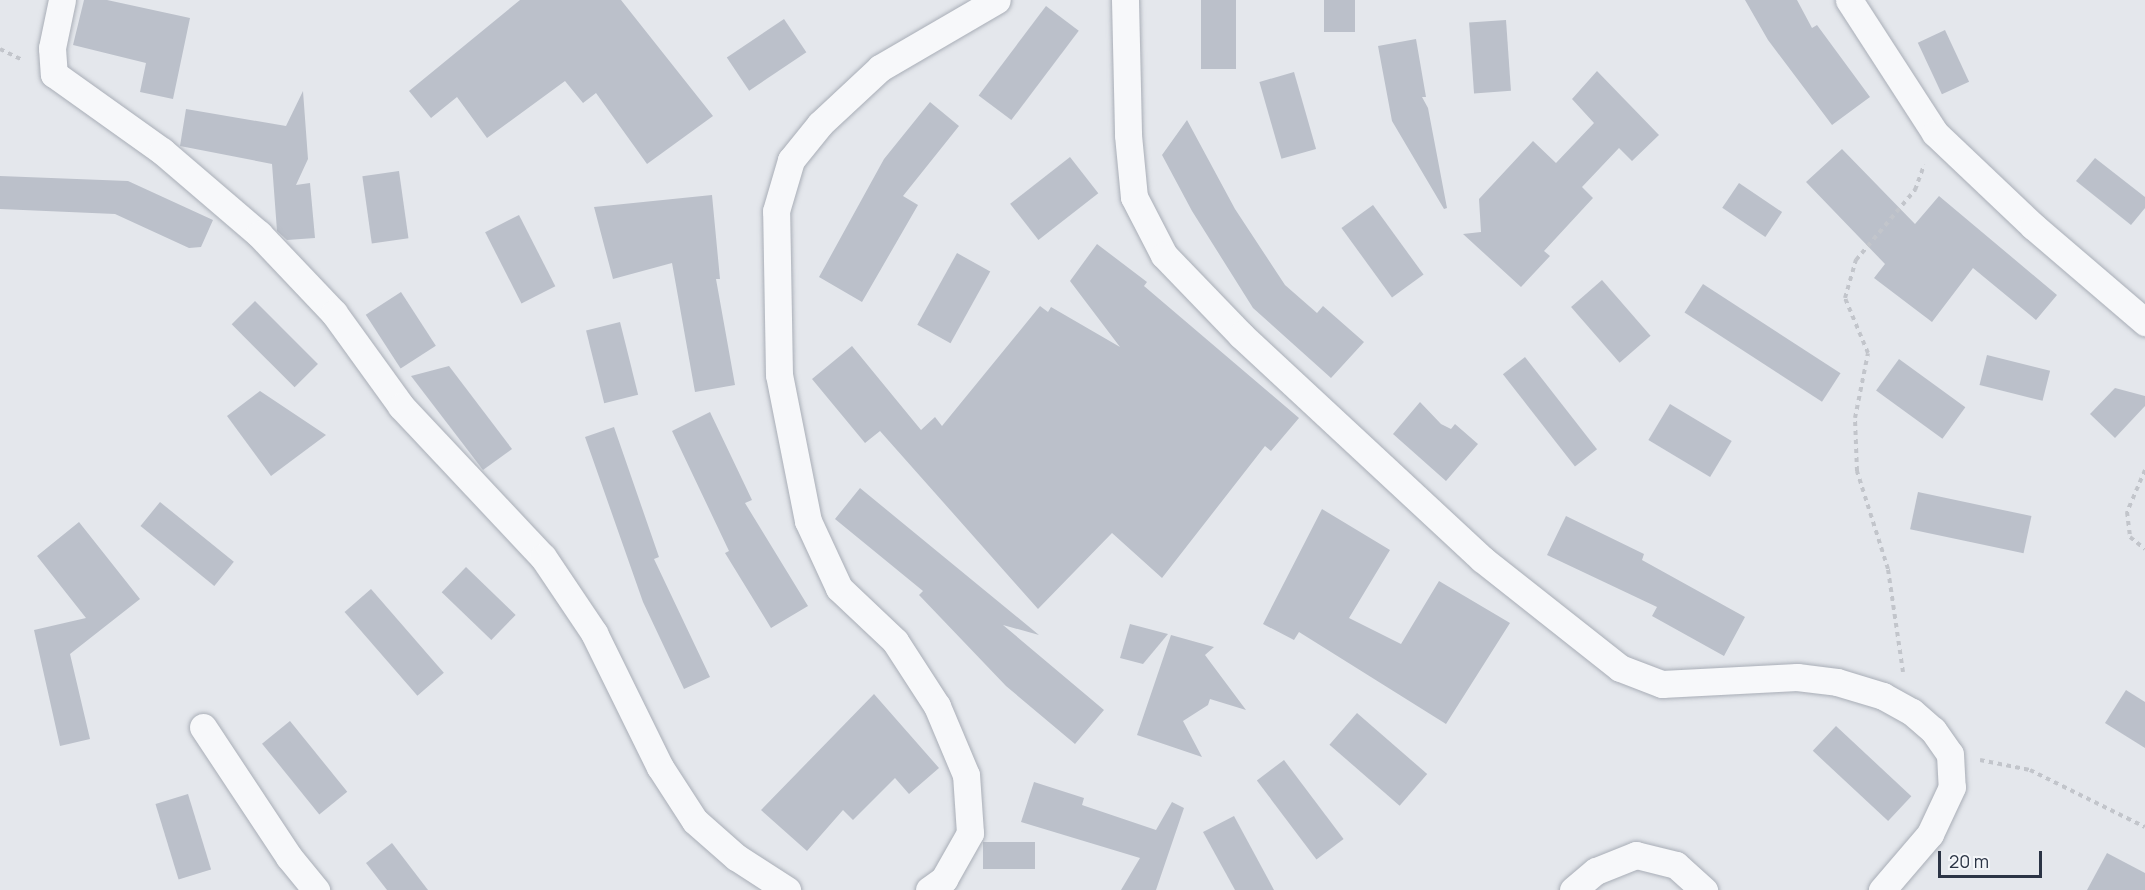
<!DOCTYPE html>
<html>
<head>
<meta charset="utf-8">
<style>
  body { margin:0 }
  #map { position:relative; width:2145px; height:890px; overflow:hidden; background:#e4e7ec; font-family:Manrope,sans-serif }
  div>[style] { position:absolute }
  .building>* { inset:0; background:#bbc0ca; transform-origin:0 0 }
  .path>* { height:4px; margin-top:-2px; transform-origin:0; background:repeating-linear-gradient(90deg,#c2c5cb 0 4.5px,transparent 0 9px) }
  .roads { filter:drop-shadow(0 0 2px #a9aeb7) drop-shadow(0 0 2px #a9aeb7) }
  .minor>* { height:27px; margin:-13.5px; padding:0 13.5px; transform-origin:13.5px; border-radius:13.5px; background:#f7f8fa }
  span { translate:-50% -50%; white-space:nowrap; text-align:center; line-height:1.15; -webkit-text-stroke:4.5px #f4f6f9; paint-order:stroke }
  .scale { position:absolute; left:1938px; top:851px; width:104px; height:27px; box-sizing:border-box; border:3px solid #2b3445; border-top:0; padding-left:8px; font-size:18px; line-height:21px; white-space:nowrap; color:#2b3445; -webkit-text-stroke:4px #f4f6f9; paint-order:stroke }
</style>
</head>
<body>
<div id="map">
  <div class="building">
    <i style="clip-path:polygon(84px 0,107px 0,190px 18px,173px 99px,140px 92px,146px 63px,73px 45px)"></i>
    <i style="clip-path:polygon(520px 0,621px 0,713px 116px,647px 164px,596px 93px,583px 103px,565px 81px,487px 138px,457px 97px,431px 118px,409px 91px)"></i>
    <i style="left:1201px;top:0;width:35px;height:69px"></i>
    <i style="left:1324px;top:0;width:31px;height:32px"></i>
    <i style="clip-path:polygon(1745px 0,1797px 0,1812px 28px,1817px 25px,1870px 97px,1832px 125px,1768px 40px)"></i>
    <i style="left:1046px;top:6px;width:41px;height:112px;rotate:37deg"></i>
    <i style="left:784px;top:19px;width:40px;height:69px;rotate:56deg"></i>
    <i style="left:1506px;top:20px;width:71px;height:37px;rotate:86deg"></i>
    <i style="left:1945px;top:30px;width:57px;height:30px;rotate:65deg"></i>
    <i style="clip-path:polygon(1416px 39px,1426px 97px,1422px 97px,1428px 108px,1447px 208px,1444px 209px,1392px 121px,1378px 46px)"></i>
    <i style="clip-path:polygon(1597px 71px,1659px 135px,1632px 161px,1619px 148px,1582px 187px,1593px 198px,1544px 251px,1550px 256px,1521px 287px,1463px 234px,1481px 232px,1479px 199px,1533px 141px,1556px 163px,1594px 123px,1572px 99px)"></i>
    <i style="left:1294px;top:72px;width:80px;height:36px;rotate:74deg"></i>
    <i style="clip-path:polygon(303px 91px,308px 159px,296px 185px,310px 183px,315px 238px,287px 240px,277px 231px,272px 164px,180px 146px,186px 109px,286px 126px)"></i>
    <i style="clip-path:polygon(930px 102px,959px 126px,903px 196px,918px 205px,862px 302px,819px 277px,884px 159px)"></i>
    <i style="clip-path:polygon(1187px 120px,1235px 209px,1285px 285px,1317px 313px,1323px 306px,1364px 342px,1331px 378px,1253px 308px,1192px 211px,1162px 155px)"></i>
    <i style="clip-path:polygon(1842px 149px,1915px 224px,1939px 196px,2057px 295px,2036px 320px,1973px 268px,1932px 322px,1874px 278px,1885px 264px,1806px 182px)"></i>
    <i style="left:1070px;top:157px;width:46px;height:76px;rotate:52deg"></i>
    <i style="clip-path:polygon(2095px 158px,2145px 197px,2145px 208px,2131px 225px,2076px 181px)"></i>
    <i style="left:399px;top:171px;width:68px;height:37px;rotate:82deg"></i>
    <i style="clip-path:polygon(0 176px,128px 181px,213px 220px,201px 247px,189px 248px,115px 214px,0 209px)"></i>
    <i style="left:1739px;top:183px;width:52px;height:30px;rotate:34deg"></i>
    <i style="clip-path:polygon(712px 195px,720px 279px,716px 279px,735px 385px,695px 392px,672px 263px,613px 279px,594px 207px)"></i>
    <i style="left:1373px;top:205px;width:86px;height:39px;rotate:54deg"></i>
    <i style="left:519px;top:215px;width:80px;height:38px;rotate:63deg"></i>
    <i style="clip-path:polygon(1097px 244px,1147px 282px,1144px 286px,1299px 418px,1271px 451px,1265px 446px,1162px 578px,1112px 533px,1038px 609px,880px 431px,865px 443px,812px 379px,852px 346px,921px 430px,935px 417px,942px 426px,1040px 306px,1048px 312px,1051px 307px,1120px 347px,1070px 281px)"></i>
    <i style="left:957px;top:253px;width:38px;height:82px;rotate:29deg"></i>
    <i style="left:1602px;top:280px;width:74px;height:41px;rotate:49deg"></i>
    <i style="left:1703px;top:284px;width:164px;height:34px;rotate:33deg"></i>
    <i style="left:401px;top:292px;width:64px;height:42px;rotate:57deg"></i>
    <i style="left:255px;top:301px;width:89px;height:33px;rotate:45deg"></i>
    <i style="left:620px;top:322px;width:75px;height:35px;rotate:76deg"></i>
    <i style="left:1987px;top:355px;width:65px;height:31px;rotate:14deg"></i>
    <i style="left:1525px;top:357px;width:117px;height:28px;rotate:52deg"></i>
    <i style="left:1899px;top:359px;width:82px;height:39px;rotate:36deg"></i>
    <i style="clip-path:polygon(449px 366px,512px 449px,483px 470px,411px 376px)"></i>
    <i style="clip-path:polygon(2115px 388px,2145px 396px,2145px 406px,2115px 438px,2090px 414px)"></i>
    <i style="clip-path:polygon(260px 391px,326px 435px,271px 476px,227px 416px)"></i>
    <i style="clip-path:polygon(1420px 402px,1441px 424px,1451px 429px,1455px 424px,1478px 444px,1446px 481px,1393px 434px)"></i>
    <i style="left:1670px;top:404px;width:72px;height:42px;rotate:31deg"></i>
    <i style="clip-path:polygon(710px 412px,752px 500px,745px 503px,808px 606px,771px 628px,725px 553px,729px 551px,672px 431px)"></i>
    <i style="clip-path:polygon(614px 427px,659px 557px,654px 559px,710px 677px,684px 689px,643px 602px,585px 437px)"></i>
    <i style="clip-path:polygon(860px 488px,1039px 635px,1003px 625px,1104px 710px,1075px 744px,1006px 686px,919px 595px,923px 591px,835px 519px)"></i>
    <i style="left:1918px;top:492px;width:116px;height:38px;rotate:12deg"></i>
    <i style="left:160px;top:502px;width:95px;height:31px;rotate:39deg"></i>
    <i style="clip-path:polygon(1322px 509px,1390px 550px,1349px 618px,1401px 644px,1439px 581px,1510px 623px,1446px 724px,1299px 632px,1294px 640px,1263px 624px)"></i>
    <i style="clip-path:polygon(1566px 516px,1644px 554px,1642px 560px,1745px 617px,1724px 656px,1652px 616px,1657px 607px,1547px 555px)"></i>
    <i style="clip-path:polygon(79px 522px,140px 599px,70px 654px,90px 739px,60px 746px,34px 630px,86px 618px,37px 556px)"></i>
    <i style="left:466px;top:567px;width:69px;height:35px;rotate:44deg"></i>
    <i style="left:371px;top:589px;width:111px;height:35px;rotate:49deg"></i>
    <i style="clip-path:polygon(1130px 624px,1168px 634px,1143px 664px,1120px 658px)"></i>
    <i style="clip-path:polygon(1171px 635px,1214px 647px,1205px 655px,1246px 710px,1210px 699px,1208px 705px,1183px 721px,1202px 757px,1137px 735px)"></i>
    <i style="clip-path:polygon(2126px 690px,2145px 702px,2145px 748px,2105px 723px)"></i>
    <i style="clip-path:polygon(874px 694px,939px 768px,909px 794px,895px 778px,853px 820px,843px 810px,807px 851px,761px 810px)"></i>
    <i style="left:1357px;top:713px;width:93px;height:42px;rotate:41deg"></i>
    <i style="left:290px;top:721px;width:91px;height:36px;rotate:51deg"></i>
    <i style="left:1836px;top:726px;width:103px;height:34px;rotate:43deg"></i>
    <i style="left:1284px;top:760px;width:99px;height:34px;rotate:53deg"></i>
    <i style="clip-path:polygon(1034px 782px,1084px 798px,1082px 805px,1156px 830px,1172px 802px,1184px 808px,1156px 890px,1121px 890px,1140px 858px,1021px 822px)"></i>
    <i style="left:188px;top:794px;width:79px;height:34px;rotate:73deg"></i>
    <i style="clip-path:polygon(1234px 816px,1274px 890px,1235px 890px,1203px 832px)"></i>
    <i style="left:983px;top:842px;width:52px;height:27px"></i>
    <i style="clip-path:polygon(392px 843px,428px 890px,387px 890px,366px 863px)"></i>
    <i style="clip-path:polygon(2107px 853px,2145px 873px,2145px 890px,2087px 890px)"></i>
  </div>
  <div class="path">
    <i style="left:0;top:49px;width:25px;rotate:26deg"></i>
    <i style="left:2145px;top:470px;width:46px;rotate:113.2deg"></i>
    <i style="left:2127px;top:512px;width:25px;rotate:83deg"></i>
    <i style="left:2130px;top:537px;width:19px;rotate:39deg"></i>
    <i style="left:1903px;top:672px;width:104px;rotate:-98.3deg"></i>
    <i style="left:1888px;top:569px;width:103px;rotate:-107.6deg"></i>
    <i style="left:1857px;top:471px;width:53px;rotate:-92.2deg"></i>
    <i style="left:1855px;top:418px;width:66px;rotate:-78.7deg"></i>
    <i style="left:1868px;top:353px;width:60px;rotate:-112.7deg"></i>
    <i style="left:1845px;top:298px;width:40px;rotate:-74deg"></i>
    <i style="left:1856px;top:260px;width:92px;rotate:-49.9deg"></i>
    <i style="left:1915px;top:190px;width:27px;rotate:-70deg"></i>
    <i style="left:1980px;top:760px;width:51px;rotate:11.3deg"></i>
    <i style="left:2030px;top:770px;width:128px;rotate:26.4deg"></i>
  </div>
  <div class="roads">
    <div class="minor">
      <i style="left:62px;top:0;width:49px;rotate:101.8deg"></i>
      <i style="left:52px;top:48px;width:26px;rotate:86deg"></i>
      <i style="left:54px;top:74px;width:133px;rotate:35.5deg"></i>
      <i style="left:162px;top:151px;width:128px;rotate:40.6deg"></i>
      <i style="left:259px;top:234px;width:109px;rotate:46.5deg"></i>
      <i style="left:334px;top:313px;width:115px;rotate:54.2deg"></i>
      <i style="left:401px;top:406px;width:207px;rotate:46.8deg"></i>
      <i style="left:543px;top:557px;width:92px;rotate:56.1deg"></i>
      <i style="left:594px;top:633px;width:149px;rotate:63.8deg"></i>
      <i style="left:660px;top:767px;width:64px;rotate:57.1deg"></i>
      <i style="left:695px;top:821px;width:55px;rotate:41.3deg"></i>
      <i style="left:736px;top:857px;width:61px;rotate:32.9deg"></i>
      <i style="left:1125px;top:0;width:135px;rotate:88.7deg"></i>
      <i style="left:1128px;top:135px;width:62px;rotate:84.5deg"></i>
      <i style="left:1134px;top:197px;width:65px;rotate:62.7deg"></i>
      <i style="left:1164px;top:255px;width:111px;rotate:46.1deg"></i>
      <i style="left:1241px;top:335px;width:329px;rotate:42.9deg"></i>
      <i style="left:1482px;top:559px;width:176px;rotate:38.3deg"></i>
      <i style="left:1620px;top:668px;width:45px;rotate:20.9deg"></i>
      <i style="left:1662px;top:684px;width:135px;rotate:-3deg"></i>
      <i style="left:1797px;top:677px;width:40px;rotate:7.1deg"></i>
      <i style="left:1837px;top:682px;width:48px;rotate:16.9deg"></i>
      <i style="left:1883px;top:696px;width:33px;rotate:29deg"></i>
      <i style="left:1912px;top:712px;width:28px;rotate:41deg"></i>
      <i style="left:1933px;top:730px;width:29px;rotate:55deg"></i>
      <i style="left:1950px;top:754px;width:33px;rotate:87deg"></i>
      <i style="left:1952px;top:787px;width:52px;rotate:115.1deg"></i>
      <i style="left:1930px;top:834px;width:74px;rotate:130.6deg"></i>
      <i style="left:1849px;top:0;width:158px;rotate:57.1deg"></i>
      <i style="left:1935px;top:133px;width:135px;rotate:43.5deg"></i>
      <i style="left:2033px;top:226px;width:148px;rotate:40.6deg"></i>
      <i style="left:203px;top:727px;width:156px;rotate:56.5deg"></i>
      <i style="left:289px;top:857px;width:43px;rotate:50.7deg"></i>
      <i style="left:929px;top:890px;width:19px;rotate:-36deg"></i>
      <i style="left:944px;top:879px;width:53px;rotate:-60.5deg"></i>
      <i style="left:970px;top:833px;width:58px;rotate:-93.9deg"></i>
      <i style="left:966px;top:775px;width:75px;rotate:-112.8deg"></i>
      <i style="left:937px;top:706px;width:77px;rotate:-122.9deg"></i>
      <i style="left:895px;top:641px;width:77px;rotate:-136.6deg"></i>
      <i style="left:839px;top:588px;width:74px;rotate:-114.8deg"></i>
      <i style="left:808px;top:521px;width:149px;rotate:-101.2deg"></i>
      <i style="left:779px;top:375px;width:164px;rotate:-91deg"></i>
      <i style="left:776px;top:211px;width:53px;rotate:-73.6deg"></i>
      <i style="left:791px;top:160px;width:46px;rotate:-51.1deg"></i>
      <i style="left:820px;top:124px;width:82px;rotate:-43deg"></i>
      <i style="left:880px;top:68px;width:135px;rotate:-30.2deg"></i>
      <i style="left:1573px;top:890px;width:30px;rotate:-40deg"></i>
      <i style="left:1596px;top:871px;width:43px;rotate:-21.8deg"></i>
      <i style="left:1636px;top:855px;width:41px;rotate:14deg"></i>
      <i style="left:1676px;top:865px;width:38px;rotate:42deg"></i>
    </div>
  </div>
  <div class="scale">20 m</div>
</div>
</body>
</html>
